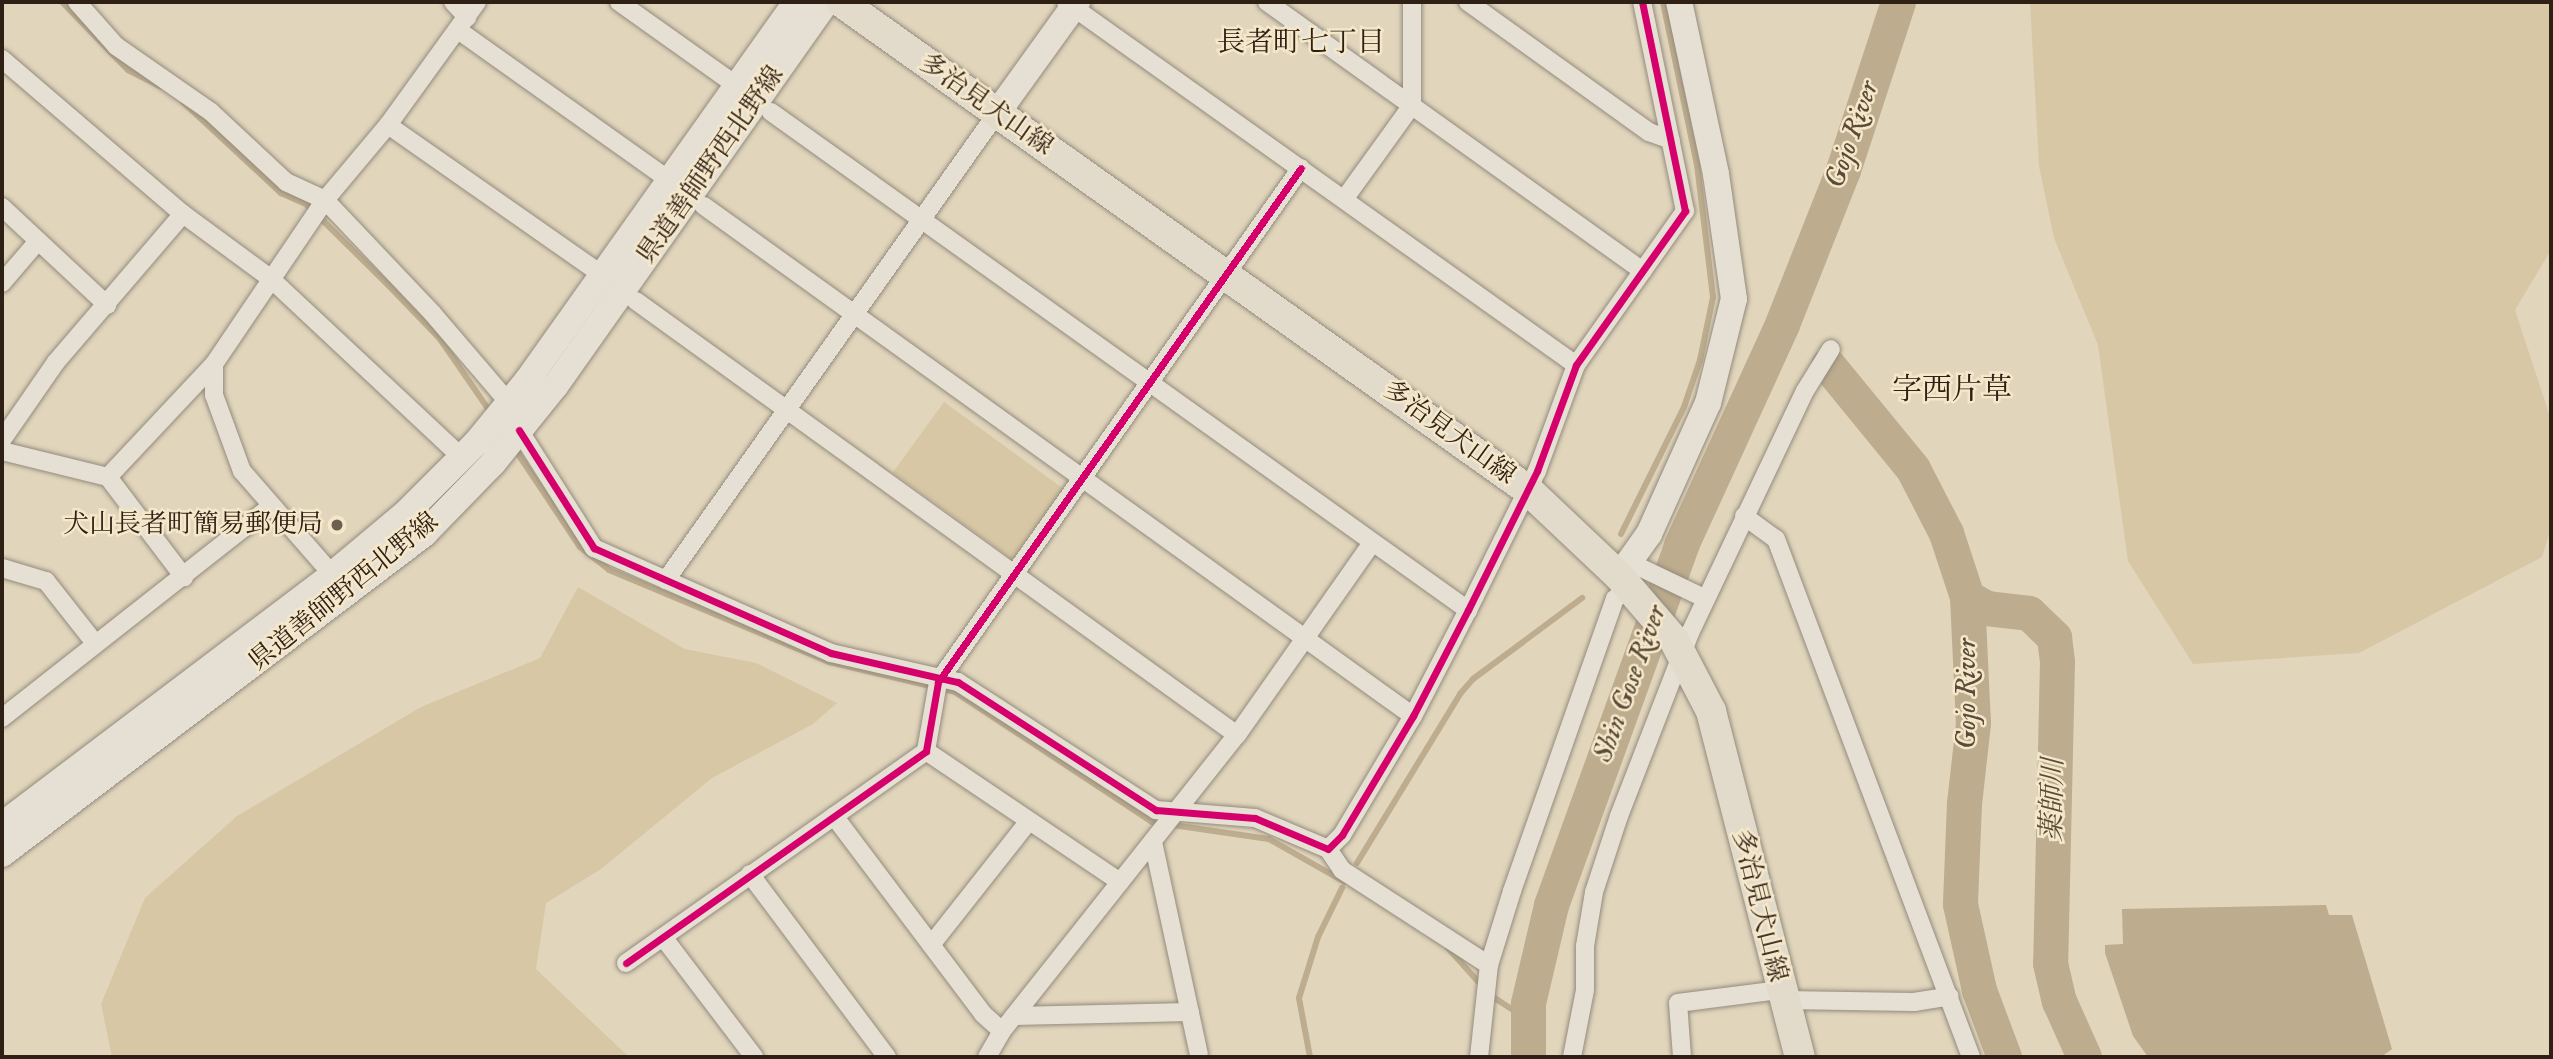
<!DOCTYPE html>
<html>
<head>
<meta charset="utf-8">
<style>
  body { margin:0 }
  #map { position:relative; width:2553px; height:1059px; overflow:hidden; background:#e1d5bc; font-family:"IM FELL English","Noto Serif JP",serif }
  div>[style] { position:absolute }
  .green>* { inset:0; background:#d7c7a5; transform-origin:0 0 }
  .water>* { inset:0; background:#bdac8e }
  .stream>* { height:6px; margin:-3px; padding:0 3px; transform-origin:3px; border-radius:3px; background:#bdac8e }
  .river>* { height:35px; margin:-17.5px; padding:0 17.5px; transform-origin:17.5px; border-radius:17.5px; background:#bdac8e }
  .roads { filter:drop-shadow(0 0 2px #938b7c) drop-shadow(0 0 2px #938b7c) }
  .street>* { height:18px; margin:-9px; padding:0 9px; transform-origin:9px; border-radius:9px; background:#e6e0d4 }
  .secondary>* { height:26px; margin:-13px; padding:0 13px; transform-origin:13px; border-radius:13px; background:#e6e0d4 }
  .primary>* { height:30px; margin:-15px; padding:0 15px; transform-origin:15px; border-radius:15px; background:#e2dbcc }
  .cycleway>* { height:7px; margin:-3.5px; padding:0 3.5px; transform-origin:3.5px; border-radius:3.5px; background:#d6006c }
  .dots>* { width:19px; height:19px; translate:-50% -50%; box-sizing:border-box; border:4px solid #f5e8ca; border-radius:50% }
  span { translate:-50% -50%; white-space:nowrap; text-align:center; line-height:1.15; -webkit-text-stroke:5px #f5e8ca; paint-order:stroke }
  .street-label { font-size:26px; color:#2f2016 }
  .poi-label { font-size:26px; color:#2f2016 }
  .right { translate:-100% -50%; text-align:right }
  .neighbourhood-label { font-size:28px; color:#2f2016 }
  .water-label { font-size:28px; color:#5b4b39; font-style:italic }
  .quarter-label { font-size:30px; color:#2f2016 }
  .frame { position:absolute; inset:0; border:4px solid #2f2016; pointer-events:none }
</style>
</head>
<body>
<div id="map">
  <div class="green">
    <i style="clip-path:polygon(2030px 2px,2551px 2px,2551px 250px,2515px 310px,2551px 420px,2551px 528px,2542px 557px,2359px 653px,2193px 664px,2128px 561px,2098px 345px,2054px 238px,2039px 166px)"></i>
    <i style="left:944px;top:402px;width:148px;height:87px;rotate:36deg"></i>
    <i style="clip-path:polygon(578px 587px,685px 649px,756px 663px,837px 703px,813px 724px,712px 778px,601px 869px,546px 903px,536px 969px,629px 1057px,112px 1057px,101px 1004px,145px 898px,237px 816px,421px 707px,540px 658px)"></i>
  </div>
  <div class="water">
    <i style="clip-path:polygon(2326px 905px,2329px 915px,2352px 915px,2392px 1049px,2381px 1057px,2148px 1057px,2133px 1036px,2105px 953px,2105px 945px,2123px 944px,2122px 909px)"></i>
  </div>
  <div class="stream">
    <i style="left:62px;top:2px;width:95px;rotate:45.9deg"></i>
    <i style="left:128px;top:70px;width:36px;rotate:27deg"></i>
    <i style="left:183px;top:102px;width:134px;rotate:42.9deg"></i>
    <i style="left:281px;top:193px;width:27px;rotate:24deg"></i>
    <i style="left:306px;top:204px;width:115px;rotate:44.6deg"></i>
    <i style="left:388px;top:285px;width:75px;rotate:46.1deg"></i>
    <i style="left:440px;top:339px;width:90px;rotate:55.4deg"></i>
    <i style="left:514px;top:448px;width:119px;rotate:56.3deg"></i>
    <i style="left:580px;top:547px;width:37px;rotate:38deg"></i>
    <i style="left:609px;top:570px;width:238px;rotate:22.7deg"></i>
    <i style="left:829px;top:662px;width:130px;rotate:13.4deg"></i>
    <i style="left:955px;top:692px;width:236px;rotate:33.4deg"></i>
    <i style="left:1152px;top:822px;width:118px;rotate:8.3deg"></i>
    <i style="left:1269px;top:839px;width:87px;rotate:29.5deg"></i>
    <i style="left:1621px;top:534px;width:142px;rotate:-63.6deg"></i>
    <i style="left:1684px;top:407px;width:50px;rotate:-71.2deg"></i>
    <i style="left:1700px;top:360px;width:64px;rotate:-78.3deg"></i>
    <i style="left:1713px;top:297px;width:133px;rotate:-96.9deg"></i>
    <i style="left:1697px;top:165px;width:167px;rotate:-101.8deg"></i>
    <i style="left:1357px;top:863px;width:198px;rotate:-58.6deg"></i>
    <i style="left:1460px;top:694px;width:20px;rotate:-49deg"></i>
    <i style="left:1473px;top:679px;width:136px;rotate:-36.6deg"></i>
    <i style="left:1448px;top:948px;width:52px;rotate:48.1deg"></i>
    <i style="left:1490px;top:995px;width:27px;rotate:33deg"></i>
    <i style="left:1513px;top:1010px;width:17px;rotate:-25deg"></i>
    <i style="left:1310px;top:1057px;width:60px;rotate:-100.6deg"></i>
    <i style="left:1299px;top:998px;width:64px;rotate:-72.7deg"></i>
    <i style="left:1318px;top:937px;width:55px;rotate:-63.9deg"></i>
  </div>
  <div class="river">
    <i style="left:1828px;top:365px;width:134px;rotate:50.7deg"></i>
    <i style="left:1913px;top:469px;width:72px;rotate:62.7deg"></i>
    <i style="left:1946px;top:533px;width:67px;rotate:71.8deg"></i>
    <i style="left:1967px;top:597px;width:126px;rotate:87.3deg"></i>
    <i style="left:1973px;top:723px;width:81px;rotate:96.4deg"></i>
    <i style="left:1964px;top:803px;width:101px;rotate:92.3deg"></i>
    <i style="left:1960px;top:904px;width:88px;rotate:77.5deg"></i>
    <i style="left:1979px;top:990px;width:72px;rotate:69.5deg"></i>
    <i style="left:1967px;top:597px;width:22px;rotate:30deg"></i>
    <i style="left:1986px;top:608px;width:43px;rotate:6.6deg"></i>
    <i style="left:2029px;top:613px;width:35px;rotate:44deg"></i>
    <i style="left:2054px;top:637px;width:25px;rotate:83deg"></i>
    <i style="left:2057px;top:662px;width:301px;rotate:91.3deg"></i>
    <i style="left:2050px;top:963px;width:39px;rotate:77deg"></i>
    <i style="left:2059px;top:1001px;width:61px;rotate:65.9deg"></i>
    <i style="left:1528px;top:1057px;width:54px;rotate:-90deg"></i>
    <i style="left:1528px;top:1003px;width:101px;rotate:-76.8deg"></i>
    <i style="left:1551px;top:905px;width:383px;rotate:-70.1deg"></i>
    <i style="left:1681px;top:545px;width:243px;rotate:-65.4deg"></i>
    <i style="left:1782px;top:324px;width:166px;rotate:-68.4deg"></i>
    <i style="left:1843px;top:170px;width:177px;rotate:-71.9deg"></i>
  </div>
  <div class="roads">
    <div class="street">
      <i style="left:77px;top:2px;width:59px;rotate:48.4deg"></i>
      <i style="left:116px;top:46px;width:116px;rotate:34.8deg"></i>
      <i style="left:211px;top:112px;width:103px;rotate:43deg"></i>
      <i style="left:286px;top:182px;width:43px;rotate:24.8deg"></i>
      <i style="left:325px;top:200px;width:157px;rotate:46.5deg"></i>
      <i style="left:433px;top:314px;width:117px;rotate:49.5deg"></i>
      <i style="left:453px;top:2px;width:21px;rotate:47deg"></i>
      <i style="left:619px;top:2px;width:143px;rotate:35.4deg"></i>
      <i style="left:1066px;top:2px;width:626px;rotate:35.44deg"></i>
      <i style="left:1267px;top:2px;width:462px;rotate:35.6deg"></i>
      <i style="left:1468px;top:2px;width:223px;rotate:35.7deg"></i>
      <i style="left:1649px;top:132px;width:23px;rotate:20deg"></i>
      <i style="left:458px;top:30px;width:249px;rotate:35.4deg"></i>
      <i style="left:2px;top:59px;width:238px;rotate:40.6deg"></i>
      <i style="left:183px;top:214px;width:108px;rotate:36.3deg"></i>
      <i style="left:270px;top:278px;width:256px;rotate:43.1deg"></i>
      <i style="left:771px;top:112px;width:857px;rotate:35.55deg"></i>
      <i style="left:388px;top:125px;width:261px;rotate:35deg"></i>
      <i style="left:1345px;top:198px;width:115px;rotate:-54.2deg"></i>
      <i style="left:1412px;top:105px;width:103px;rotate:-90deg"></i>
      <i style="left:704px;top:206px;width:873px;rotate:35.73deg"></i>
      <i style="left:2px;top:207px;width:144px;rotate:43deg"></i>
      <i style="left:2px;top:283px;width:55px;rotate:-49.4deg"></i>
      <i style="left:636px;top:301px;width:741px;rotate:35.83deg"></i>
      <i style="left:214px;top:364px;width:31px;rotate:90deg"></i>
      <i style="left:214px;top:395px;width:81px;rotate:69.8deg"></i>
      <i style="left:242px;top:471px;width:147px;rotate:48.9deg"></i>
      <i style="left:519px;top:430px;width:140px;rotate:57.6deg"></i>
      <i style="left:594px;top:548px;width:259px;rotate:23.9deg"></i>
      <i style="left:831px;top:653px;width:130px;rotate:12.9deg"></i>
      <i style="left:958px;top:682px;width:236px;rotate:32.9deg"></i>
      <i style="left:1156px;top:810px;width:99px;rotate:4.6deg"></i>
      <i style="left:1255px;top:818px;width:79px;rotate:23deg"></i>
      <i style="left:1328px;top:849px;width:20px;rotate:-45deg"></i>
      <i style="left:1342px;top:835px;width:139px;rotate:-59.2deg"></i>
      <i style="left:1413px;top:716px;width:119px;rotate:-62.6deg"></i>
      <i style="left:1468px;top:610px;width:155px;rotate:-63.6deg"></i>
      <i style="left:1537px;top:471px;width:113px;rotate:-69.8deg"></i>
      <i style="left:1576px;top:365px;width:189px;rotate:-54.7deg"></i>
      <i style="left:1685px;top:211px;width:213px;rotate:-101.6deg"></i>
      <i style="left:2px;top:440px;width:95px;rotate:-55.3deg"></i>
      <i style="left:56px;top:362px;width:195px;rotate:-49.4deg"></i>
      <i style="left:2px;top:451px;width:109px;rotate:13.8deg"></i>
      <i style="left:108px;top:477px;width:126px;rotate:52.8deg"></i>
      <i style="left:108px;top:477px;width:155px;rotate:-46.8deg"></i>
      <i style="left:214px;top:364px;width:198px;rotate:-55.9deg"></i>
      <i style="left:325px;top:200px;width:98px;rotate:-50deg"></i>
      <i style="left:388px;top:125px;width:152px;rotate:-54.1deg"></i>
      <i style="left:1744px;top:516px;width:39px;rotate:36deg"></i>
      <i style="left:1776px;top:539px;width:553px;rotate:69.37deg"></i>
      <i style="left:1631px;top:563px;width:83px;rotate:25.6deg"></i>
      <i style="left:2px;top:568px;width:46px;rotate:16.5deg"></i>
      <i style="left:46px;top:581px;width:78px;rotate:51.8deg"></i>
      <i style="left:666px;top:580px;width:572px;rotate:-54.67deg"></i>
      <i style="left:2px;top:718px;width:341px;rotate:-38.2deg"></i>
      <i style="left:926px;top:751px;width:234px;rotate:34deg"></i>
      <i style="left:834px;top:816px;width:248px;rotate:53deg"></i>
      <i style="left:983px;top:1014px;width:25px;rotate:42deg"></i>
      <i style="left:1153px;top:842px;width:217px;rotate:77.8deg"></i>
      <i style="left:1328px;top:849px;width:25px;rotate:56deg"></i>
      <i style="left:1342px;top:870px;width:175px;rotate:32.9deg"></i>
      <i style="left:750px;top:874px;width:229px;rotate:53.2deg"></i>
      <i style="left:663px;top:937px;width:151px;rotate:52.8deg"></i>
      <i style="left:931px;top:945px;width:157px;rotate:-51.7deg"></i>
      <i style="left:626px;top:963px;width:367px;rotate:-35.2deg"></i>
      <i style="left:926px;top:751px;width:70px;rotate:-80.1deg"></i>
      <i style="left:938px;top:682px;width:629px;rotate:-54.77deg"></i>
      <i style="left:1783px;top:1000px;width:131px;rotate:0.9deg"></i>
      <i style="left:1914px;top:1002px;width:36px;rotate:-9deg"></i>
      <i style="left:1014px;top:1016px;width:176px;rotate:-1.3deg"></i>
      <i style="left:987px;top:1057px;width:30px;rotate:-60deg"></i>
      <i style="left:1002px;top:1031px;width:378px;rotate:-51.6deg"></i>
      <i style="left:1237px;top:735px;width:233px;rotate:-54.9deg"></i>
      <i style="left:1479px;top:1057px;width:93px;rotate:-83.8deg"></i>
      <i style="left:1489px;top:965px;width:77px;rotate:-72.7deg"></i>
      <i style="left:1512px;top:891px;width:310px;rotate:-70.6deg"></i>
      <i style="left:1615px;top:599px;width:17px;rotate:-45deg"></i>
      <i style="left:1572px;top:1057px;width:68px;rotate:-79deg"></i>
      <i style="left:1585px;top:990px;width:44px;rotate:-90deg"></i>
      <i style="left:1585px;top:946px;width:55px;rotate:-80.5deg"></i>
      <i style="left:1594px;top:892px;width:80px;rotate:-71.8deg"></i>
      <i style="left:1619px;top:816px;width:196px;rotate:-68.8deg"></i>
      <i style="left:1690px;top:633px;width:268px;rotate:-64.6deg"></i>
      <i style="left:1805px;top:391px;width:49px;rotate:-58.2deg"></i>
      <i style="left:1682px;top:1057px;width:54px;rotate:-94.2deg"></i>
      <i style="left:1678px;top:1003px;width:103px;rotate:-7.3deg"></i>
    </div>
    <div class="secondary">
      <i style="left:997px;top:113px;width:137px;rotate:-54.2deg"></i>
      <i style="left:1619px;top:576px;width:52px;rotate:-54.5deg"></i>
      <i style="left:1649px;top:534px;width:144px;rotate:-65.8deg"></i>
      <i style="left:1708px;top:403px;width:107px;rotate:-76deg"></i>
      <i style="left:1734px;top:299px;width:126px;rotate:-98.2deg"></i>
      <i style="left:1716px;top:174px;width:176px;rotate:-102.1deg"></i>
      <i style="left:2px;top:825px;width:414px;rotate:-37.1deg"></i>
      <i style="left:332px;top:575px;width:95px;rotate:-39.9deg"></i>
      <i style="left:405px;top:514px;width:102px;rotate:-45deg"></i>
      <i style="left:477px;top:442px;width:79px;rotate:-50.7deg"></i>
      <i style="left:527px;top:381px;width:465px;rotate:-54.6deg"></i>
      <i style="left:2px;top:854px;width:530px;rotate:-37.17deg"></i>
      <i style="left:424px;top:534px;width:99px;rotate:-45.8deg"></i>
      <i style="left:493px;top:463px;width:100px;rotate:-51.1deg"></i>
      <i style="left:556px;top:385px;width:469px;rotate:-54.8deg"></i>
    </div>
    <div class="primary">
      <i style="left:841px;top:2px;width:843px;rotate:35.39deg"></i>
      <i style="left:1528px;top:490px;width:125px;rotate:43.4deg"></i>
      <i style="left:1619px;top:576px;width:84px;rotate:49.3deg"></i>
      <i style="left:1674px;top:640px;width:80px;rotate:62.5deg"></i>
      <i style="left:1711px;top:711px;width:357px;rotate:75.6deg"></i>
    </div>
  </div>
  <div class="cycleway">
    <i style="left:519px;top:430px;width:140px;rotate:57.6deg"></i>
    <i style="left:594px;top:548px;width:259px;rotate:23.9deg"></i>
    <i style="left:831px;top:653px;width:130px;rotate:12.9deg"></i>
    <i style="left:958px;top:682px;width:236px;rotate:32.9deg"></i>
    <i style="left:1156px;top:810px;width:99px;rotate:4.6deg"></i>
    <i style="left:1255px;top:818px;width:79px;rotate:23deg"></i>
    <i style="left:1328px;top:849px;width:20px;rotate:-45deg"></i>
    <i style="left:1342px;top:835px;width:139px;rotate:-59.2deg"></i>
    <i style="left:1413px;top:716px;width:119px;rotate:-62.6deg"></i>
    <i style="left:1468px;top:610px;width:155px;rotate:-63.6deg"></i>
    <i style="left:1537px;top:471px;width:113px;rotate:-69.8deg"></i>
    <i style="left:1576px;top:365px;width:189px;rotate:-54.7deg"></i>
    <i style="left:1685px;top:211px;width:213px;rotate:-101.6deg"></i>
    <i style="left:626px;top:963px;width:367px;rotate:-35.2deg"></i>
    <i style="left:926px;top:751px;width:70px;rotate:-80.1deg"></i>
    <i style="left:938px;top:682px;width:629px;rotate:-54.77deg"></i>
  </div>
  <div class="dots">
    <i style="left:337px;top:525px;background:#6d5f50"></i>
  </div>
  <div class="street-label">
    <span style="left:986px;top:105px;rotate:35deg">多治見犬山線</span>
    <span style="left:711px;top:165px;rotate:-55deg">県道善師野西北野線</span>
    <span style="left:1449px;top:433px;rotate:36deg">多治見犬山線</span>
    <span style="left:344px;top:592px;rotate:-39deg">県道善師野西北野線</span>
    <span style="left:1759px;top:906px;rotate:76deg">多治見犬山線</span>
  </div>
  <div class="poi-label">
    <span class="right" style="left:323px;top:525px">犬山長者町簡易郵便局</span>
  </div>
  <div class="neighbourhood-label">
    <span style="left:1301px;top:44px">長者町七丁目</span>
  </div>
  <div class="water-label">
    <span style="left:1853px;top:135px;rotate:-71deg">Gojo River</span>
    <span style="left:1631px;top:684px;rotate:-70deg">Shin Gose River</span>
    <span style="left:1968px;top:694px;rotate:-90deg">Gojo River</span>
    <span style="left:2054px;top:800px;rotate:-89deg">薬師川</span>
  </div>
  <div class="quarter-label">
    <span style="left:1952px;top:391px">字西片草</span>
  </div>
  <div class="frame"></div>
</div>
</body>
</html>
